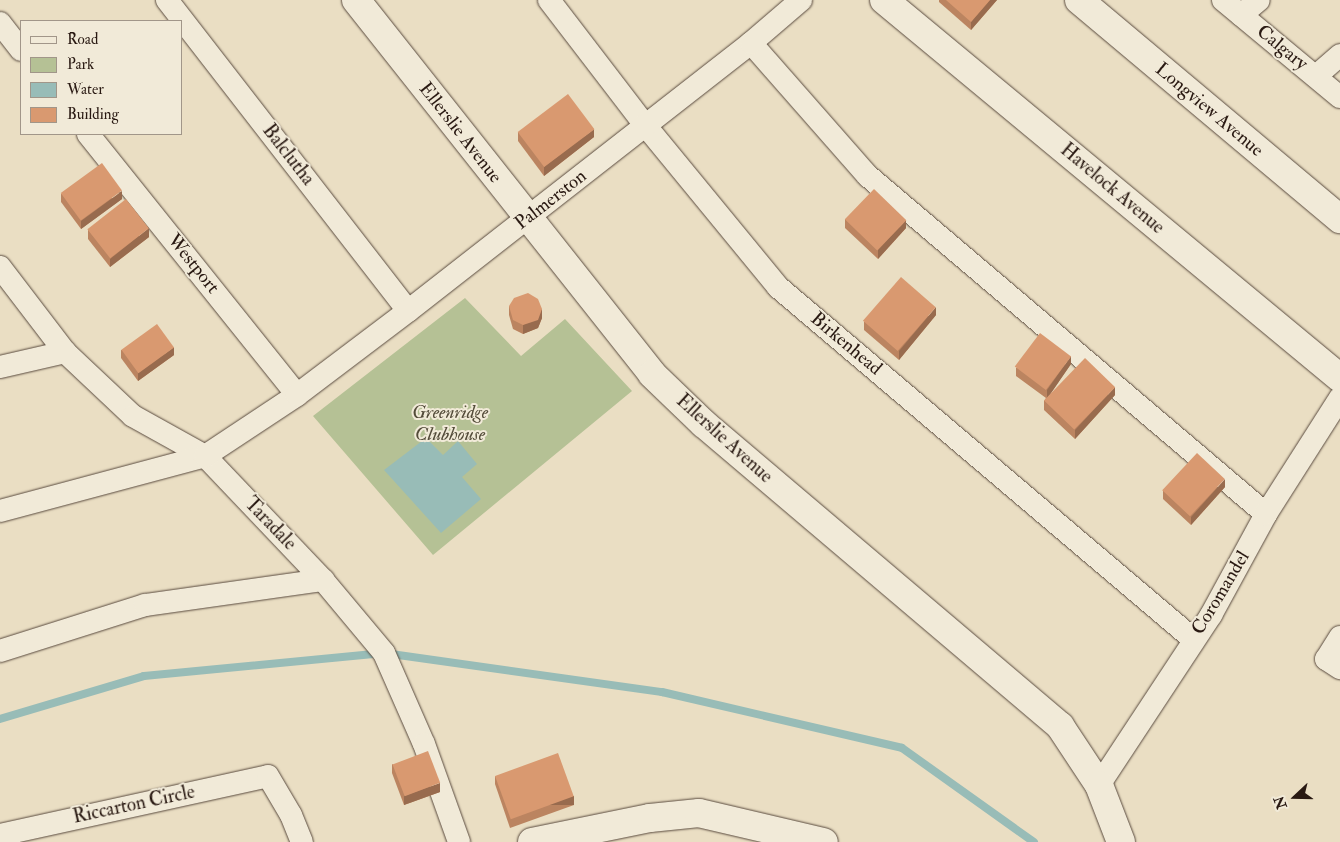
<!DOCTYPE html>
<html>
<head>
<meta charset="utf-8">
<style>
  body { margin:0 }
  #map { position:relative; width:1340px; height:842px; overflow:hidden; background:#eadec3; font-family:"IM FELL Double Pica",serif }
  div>[style] { position:absolute }
  .green>* { inset:0; background:#b5c195 }
  .water>* { inset:0; background:#98bcb7 }
  .stream>* { height:8px; margin:-4px; padding:0 4px; transform-origin:4px; border-radius:4px; background:#98bcb7 }
  .roads { filter:drop-shadow(0 0 1px #594a3e) drop-shadow(0 0 1px #594a3e) }
  .street>* { height:22px; margin:-11px; padding:0 11px; transform-origin:11px; border-radius:11px; background:#f1ead8 }
  .secondary>* { height:28px; margin:-14px; padding:0 14px; transform-origin:14px; border-radius:14px; background:#f1ead8 }
  .wall>* { inset:0; background:#bb8460 }
  .shaded-wall>* { inset:0; background:#986b4e; transform-origin:0 0 }
  .building>* { inset:0; background:#d99970; transform-origin:0 0 }
  span { translate:-50% -50%; white-space:nowrap; text-align:center; line-height:1.15; -webkit-text-stroke:4px #f1ead8; paint-order:stroke }
  .street-label { font-size:19px; color:#291912 }
  .park-label { font-size:19px; color:#534b39; font-style:italic }
  .legend { position:absolute; left:20px; top:20px; width:162px; height:115px; box-sizing:border-box; background:#f1ead8; border:1px solid #a19689; margin:0; padding:6px 9px; list-style:none; font-size:15px; color:#291912 }
  .legend li { display:flex; align-items:center; gap:10px; height:25px }
  .legend b { width:25px; border:1px solid #a19689 }
  .north { position:absolute; left:1270px; top:772px; width:50px; height:50px; -webkit-text-stroke:4px #f1ead8; paint-order:stroke; rotate:249deg; font-size:14px; font-weight:700; line-height:20px; text-align:center; color:#291912 }
  .north::after { content:''; display:block; margin:auto; width:18px; height:22px; background:#291912; clip-path:polygon(50% 0,100% 100%,50% 72%,0 100%) }
</style>
</head>
<body>
<div id="map">
  <div class="green">
    <i style="clip-path:polygon(465px 298px,521px 356px,565px 319px,632px 391px,433px 555px,313px 416px)"></i>
  </div>
  <div class="water">
    <i style="clip-path:polygon(426px 438px,443px 455px,458px 441px,477px 464px,462px 477px,481px 499px,441px 533px,384px 470px)"></i>
  </div>
  <div class="stream">
    <i style="left:0;top:719px;width:150px;rotate:-16.6deg"></i>
    <i style="left:144px;top:676px;width:241px;rotate:-5.5deg"></i>
    <i style="left:384px;top:653px;width:281px;rotate:8deg"></i>
    <i style="left:662px;top:692px;width:246px;rotate:13.1deg"></i>
    <i style="left:902px;top:748px;width:162px;rotate:35.5deg"></i>
  </div>
  <div class="roads">
    <div class="street">
      <i style="left:167px;top:0;width:393px;rotate:52.2deg"></i>
      <i style="left:549px;top:0;width:158px;rotate:52.5deg"></i>
      <i style="left:645px;top:125px;width:210px;rotate:50.6deg"></i>
      <i style="left:778px;top:287px;width:544px;rotate:40.3deg"></i>
      <i style="left:1223px;top:0;width:152px;rotate:39.7deg"></i>
      <i style="left:1241px;top:15px;width:23px;rotate:-40deg"></i>
      <i style="left:0;top:23px;width:34px;rotate:52deg"></i>
      <i style="left:751px;top:43px;width:177px;rotate:48.7deg"></i>
      <i style="left:868px;top:176px;width:522px;rotate:40.34deg"></i>
      <i style="left:1316px;top:76px;width:32px;rotate:-41deg"></i>
      <i style="left:88px;top:134px;width:334px;rotate:51.3deg"></i>
      <i style="left:0;top:267px;width:107px;rotate:52.6deg"></i>
      <i style="left:65px;top:352px;width:93px;rotate:43.3deg"></i>
      <i style="left:133px;top:416px;width:82px;rotate:29.1deg"></i>
      <i style="left:205px;top:456px;width:171px;rotate:46.4deg"></i>
      <i style="left:323px;top:580px;width:95px;rotate:50.1deg"></i>
      <i style="left:384px;top:653px;width:99px;rotate:66.3deg"></i>
      <i style="left:424px;top:744px;width:104px;rotate:70.3deg"></i>
      <i style="left:0;top:367px;width:67px;rotate:-13deg"></i>
      <i style="left:0;top:511px;width:212px;rotate:-15deg"></i>
      <i style="left:205px;top:456px;width:110px;rotate:-33.5deg"></i>
      <i style="left:297px;top:395px;width:139px;rotate:-37.1deg"></i>
      <i style="left:408px;top:311px;width:435px;rotate:-38deg"></i>
      <i style="left:751px;top:43px;width:66px;rotate:-40.7deg"></i>
      <i style="left:1340px;top:637px;width:26px;rotate:122deg"></i>
      <i style="left:1326px;top:659px;width:17px;rotate:33deg"></i>
      <i style="left:0;top:651px;width:152px;rotate:-17.6deg"></i>
      <i style="left:145px;top:605px;width:180px;rotate:-8deg"></i>
      <i style="left:1099px;top:785px;width:204px;rotate:-56.6deg"></i>
      <i style="left:1211px;top:615px;width:115px;rotate:-61.4deg"></i>
      <i style="left:1266px;top:514px;width:138px;rotate:-57.5deg"></i>
      <i style="left:0;top:835px;width:274px;rotate:-12.4deg"></i>
      <i style="left:268px;top:776px;width:45px;rotate:59.5deg"></i>
      <i style="left:291px;top:815px;width:29px;rotate:68deg"></i>
    </div>
    <div class="secondary">
      <i style="left:356px;top:0;width:477px;rotate:51.6deg"></i>
      <i style="left:652px;top:374px;width:72px;rotate:43.9deg"></i>
      <i style="left:704px;top:424px;width:467px;rotate:40.3deg"></i>
      <i style="left:1060px;top:726px;width:71px;rotate:56.5deg"></i>
      <i style="left:1099px;top:785px;width:61px;rotate:68.9deg"></i>
      <i style="left:884px;top:0;width:592px;rotate:39.66deg"></i>
      <i style="left:1079px;top:0;width:341px;rotate:40deg"></i>
      <i style="left:532px;top:842px;width:120px;rotate:-11.5deg"></i>
      <i style="left:650px;top:818px;width:49px;rotate:-5.8deg"></i>
      <i style="left:699px;top:813px;width:128px;rotate:13.1deg"></i>
    </div>
  </div>
  <div class="wall">
    <i style="clip-path:polygon(939px 0,997px 0,971px 30px,939px 2px)"></i>
    <i style="clip-path:polygon(518px 132px,594px 137px,544px 176px,518px 141px)"></i>
    <i style="clip-path:polygon(61px 194px,122px 199px,81px 229px,61px 202px)"></i>
    <i style="clip-path:polygon(845px 219px,906px 228px,878px 259px,845px 228px)"></i>
    <i style="clip-path:polygon(88px 230px,149px 237px,110px 267px,88px 239px)"></i>
    <i style="clip-path:polygon(509px 306px,542px 318px,538px 328px,523px 334px,513px 329px,509px 315px)"></i>
    <i style="clip-path:polygon(936px 315px,899px 360px,864px 330px,864px 322px)"></i>
    <i style="clip-path:polygon(121px 350px,174px 355px,138px 381px,121px 358px)"></i>
    <i style="clip-path:polygon(1071px 364px,1048px 397px,1115px 395px,1075px 439px,1044px 410px,1044px 401px,1046px 398px,1016px 376px,1016px 368px)"></i>
    <i style="clip-path:polygon(1225px 487px,1191px 525px,1163px 499px,1163px 491px)"></i>
    <i style="clip-path:polygon(392px 764px,440px 792px,404px 805px,392px 773px)"></i>
    <i style="clip-path:polygon(495px 776px,574px 805px,510px 828px,495px 784px)"></i>
  </div>
  <div class="shaded-wall">
    <i style="clip-path:polygon(990px 0,997px 0,971px 30px,971px 22px)"></i>
    <i style="clip-path:polygon(594px 129px,594px 137px,544px 176px,544px 167px)"></i>
    <i style="clip-path:polygon(122px 191px,122px 199px,81px 229px,81px 221px)"></i>
    <i style="clip-path:polygon(906px 220px,906px 228px,878px 259px,878px 250px)"></i>
    <i style="clip-path:polygon(149px 228px,149px 237px,110px 267px,110px 259px)"></i>
    <i style="clip-path:polygon(936px 307px,936px 315px,899px 360px,899px 351px)"></i>
    <i style="clip-path:polygon(542px 309px,542px 318px,538px 328px,523px 334px,523px 325px)"></i>
    <i style="clip-path:polygon(174px 347px,174px 355px,138px 381px,138px 373px)"></i>
    <i style="clip-path:polygon(1071px 356px,1071px 364px,1047px 399px,1047px 390px)"></i>
    <i style="clip-path:polygon(1115px 387px,1115px 395px,1075px 439px,1075px 430px)"></i>
    <i style="clip-path:polygon(1225px 479px,1225px 487px,1191px 525px,1191px 517px)"></i>
    <i style="clip-path:polygon(440px 783px,440px 792px,404px 805px,404px 796px)"></i>
    <i style="left:574px;top:796px;width:9px;height:68px;rotate:90deg"></i>
  </div>
  <div class="building">
    <i style="clip-path:polygon(946px 0,990px 0,971px 22px)"></i>
    <i style="left:568px;top:94px;width:44px;height:63px;rotate:53deg"></i>
    <i style="left:102px;top:163px;width:34px;height:51px;rotate:54deg"></i>
    <i style="left:874px;top:189px;width:45px;height:42px;rotate:44deg"></i>
    <i style="left:126px;top:199px;width:37px;height:49px;rotate:52deg"></i>
    <i style="left:901px;top:277px;width:46px;height:58px;rotate:41deg"></i>
    <i style="clip-path:polygon(528px 293px,538px 299px,542px 309px,538px 320px,523px 325px,513px 320px,509px 306px,514px 298px)"></i>
    <i style="left:157px;top:324px;width:29px;height:44px;rotate:54deg"></i>
    <i style="left:1040px;top:333px;width:39px;height:42px;rotate:37deg"></i>
    <i style="left:1085px;top:358px;width:42px;height:59px;rotate:44deg"></i>
    <i style="left:1197px;top:453px;width:38px;height:51px;rotate:43deg"></i>
    <i style="left:428px;top:751px;width:34px;height:38px;rotate:69deg"></i>
    <i style="left:558px;top:753px;width:46px;height:67px;rotate:70deg"></i>
  </div>
  <div class="street-label">
    <span style="left:1282px;top:48px;rotate:39deg">Calgary</span>
    <span style="left:1209px;top:110px;rotate:40deg">Longview Avenue</span>
    <span style="left:460px;top:133px;rotate:52deg">Ellerslie Avenue</span>
    <span style="left:288px;top:155px;rotate:52deg">Balclutha</span>
    <span style="left:1112px;top:189px;rotate:40deg">Havelock Avenue</span>
    <span style="left:551px;top:200px;rotate:-38deg">Palmerston</span>
    <span style="left:193px;top:264px;rotate:51deg">Westport</span>
    <span style="left:846px;top:344px;rotate:40deg">Birkenhead</span>
    <span style="left:724px;top:439px;rotate:42deg">Ellerslie Avenue</span>
    <span style="left:270px;top:524px;rotate:46deg">Taradale</span>
    <span style="left:1221px;top:593px;rotate:-59deg">Coromandel</span>
    <span style="left:134px;top:805px;rotate:-12deg">Riccarton Circle</span>
  </div>
  <div class="park-label">
    <span style="left:450px;top:424px">Greenridge<br>Clubhouse</span>
  </div>
  <ul class="legend">
  <li><b style="height:6px;background:#f1ead8"></b>Road</li>
  <li><b style="height:14px;background:#b5c195"></b>Park</li>
  <li><b style="height:14px;background:#98bcb7"></b>Water</li>
  <li><b style="height:14px;background:#d99970"></b>Building</li>
  </ul>
  <div class="north">N</div>
</div>
</body>
</html>
